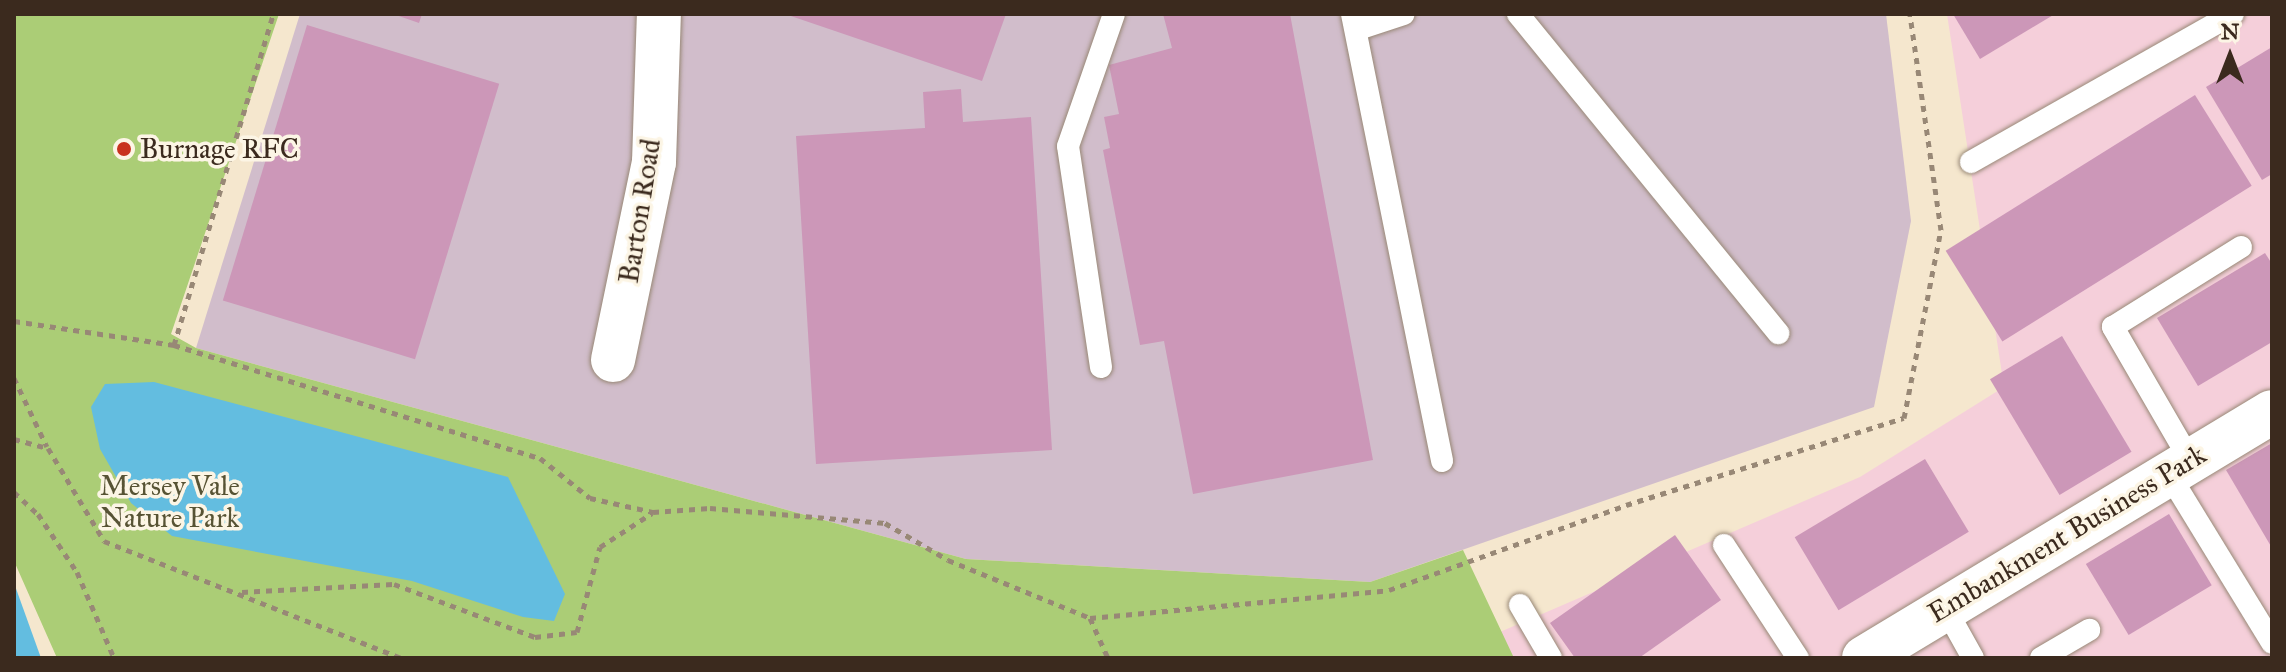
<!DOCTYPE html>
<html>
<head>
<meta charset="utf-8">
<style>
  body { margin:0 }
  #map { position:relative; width:2286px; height:672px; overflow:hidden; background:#f5e7ce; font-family:"IM FELL Great Primer",serif }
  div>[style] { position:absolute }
  .built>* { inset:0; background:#f5cfda }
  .industrial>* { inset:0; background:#d1bdcb }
  .green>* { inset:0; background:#abcd76 }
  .water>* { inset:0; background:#63bde0 }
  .building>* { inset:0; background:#cc97b8; transform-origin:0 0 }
  .path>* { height:5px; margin-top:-2.5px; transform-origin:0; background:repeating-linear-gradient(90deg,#988876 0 6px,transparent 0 12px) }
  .roads { filter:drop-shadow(0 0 2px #988876) drop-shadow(0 0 2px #988876) }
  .lane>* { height:22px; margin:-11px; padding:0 11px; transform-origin:11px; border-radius:11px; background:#fff }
  .street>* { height:44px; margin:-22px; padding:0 22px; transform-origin:22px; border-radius:22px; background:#fff }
  .dots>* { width:22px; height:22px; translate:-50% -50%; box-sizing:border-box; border:4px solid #fcf5e5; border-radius:50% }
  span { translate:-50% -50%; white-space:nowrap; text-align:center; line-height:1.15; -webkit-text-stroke:7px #fcf5e5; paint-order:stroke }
  .poi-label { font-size:28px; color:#3b2a1e }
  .left { translate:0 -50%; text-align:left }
  .street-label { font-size:28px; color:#3b2a1e }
  .park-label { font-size:28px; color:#575334 }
  .frame { position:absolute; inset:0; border:16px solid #3b2a1e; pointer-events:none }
  .north { position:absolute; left:2190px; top:16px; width:80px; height:80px; -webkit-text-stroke:6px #fcf5e5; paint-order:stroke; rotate:0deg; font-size:22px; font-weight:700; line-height:32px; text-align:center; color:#3b2a1e }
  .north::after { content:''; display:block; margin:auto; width:28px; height:36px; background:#3b2a1e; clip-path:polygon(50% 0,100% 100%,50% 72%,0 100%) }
</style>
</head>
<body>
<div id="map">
  <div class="built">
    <i style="clip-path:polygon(1947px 14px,2272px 14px,2272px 658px,1514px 658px,1500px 632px,1860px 477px,2004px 387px)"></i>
  </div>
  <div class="industrial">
    <i style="clip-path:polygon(300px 14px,1886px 14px,1911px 221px,1874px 407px,1370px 582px,966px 559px,196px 348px)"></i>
  </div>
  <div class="green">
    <i style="clip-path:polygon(14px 14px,279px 14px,171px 334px,196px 348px,966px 559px,1370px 582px,1463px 550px,1514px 658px,57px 658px,14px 561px)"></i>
  </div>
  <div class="water">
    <i style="clip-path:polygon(154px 382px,508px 477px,565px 594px,554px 621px,523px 617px,412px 581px,172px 536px,131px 503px,100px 449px,91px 407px,105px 384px)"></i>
    <i style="clip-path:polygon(14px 583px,41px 658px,14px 658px)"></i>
  </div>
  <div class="building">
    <i style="clip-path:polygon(393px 14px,422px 14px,419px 23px)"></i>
    <i style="clip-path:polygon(785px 14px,1006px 14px,982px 81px)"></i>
    <i style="clip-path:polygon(1163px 14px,1290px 14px,1373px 460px,1193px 494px,1164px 341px,1140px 345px,1103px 150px,1110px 148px,1104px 117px,1119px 114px,1109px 65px,1172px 48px)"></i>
    <i style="clip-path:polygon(1953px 14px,2055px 14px,1980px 59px)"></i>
    <i style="left:307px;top:25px;width:201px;height:288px;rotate:17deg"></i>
    <i style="clip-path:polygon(2272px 47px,2272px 174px,2262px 180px,2206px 87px)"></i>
    <i style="clip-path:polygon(961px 89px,963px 122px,1031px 117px,1052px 450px,816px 464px,796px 136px,925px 128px,923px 92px)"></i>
    <i style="left:2195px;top:95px;width:107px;height:294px;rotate:58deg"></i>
    <i style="clip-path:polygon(2265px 253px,2272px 264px,2272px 342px,2198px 386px,2157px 318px)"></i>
    <i style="left:2062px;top:336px;width:135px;height:84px;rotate:59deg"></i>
    <i style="clip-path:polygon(2272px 443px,2272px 548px,2226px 470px)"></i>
    <i style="left:1925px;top:459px;width:85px;height:152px;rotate:59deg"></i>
    <i style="left:2169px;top:514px;width:83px;height:97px;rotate:59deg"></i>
    <i style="clip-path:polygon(1675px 535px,1721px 600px,1639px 658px,1575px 658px,1550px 623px)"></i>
  </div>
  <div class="path">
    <i style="left:14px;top:321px;width:162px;rotate:8.5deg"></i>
    <i style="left:174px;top:345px;width:383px;rotate:17.2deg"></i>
    <i style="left:540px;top:458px;width:64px;rotate:38.7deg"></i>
    <i style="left:590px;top:498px;width:65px;rotate:12.5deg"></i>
    <i style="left:653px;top:512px;width:57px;rotate:-4deg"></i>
    <i style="left:710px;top:508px;width:176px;rotate:4.9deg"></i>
    <i style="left:885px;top:523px;width:73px;rotate:30.4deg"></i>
    <i style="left:948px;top:560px;width:153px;rotate:22.2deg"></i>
    <i style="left:1090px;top:618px;width:44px;rotate:65.8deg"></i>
    <i style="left:174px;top:345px;width:345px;rotate:-73.3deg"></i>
    <i style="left:14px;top:378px;width:76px;rotate:64.4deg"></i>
    <i style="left:14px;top:439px;width:35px;rotate:15deg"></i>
    <i style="left:48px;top:448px;width:109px;rotate:58.9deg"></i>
    <i style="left:104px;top:541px;width:319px;rotate:21.5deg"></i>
    <i style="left:14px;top:492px;width:33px;rotate:43deg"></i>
    <i style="left:38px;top:514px;width:70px;rotate:56.1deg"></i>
    <i style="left:77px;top:572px;width:94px;rotate:66.7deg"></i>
    <i style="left:242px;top:592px;width:152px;rotate:-3deg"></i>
    <i style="left:394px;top:584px;width:151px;rotate:20.6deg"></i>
    <i style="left:535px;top:637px;width:42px;rotate:-6.8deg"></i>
    <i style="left:577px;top:632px;width:88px;rotate:-74.9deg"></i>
    <i style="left:600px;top:547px;width:62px;rotate:-33.2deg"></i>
    <i style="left:1090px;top:618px;width:300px;rotate:-5.3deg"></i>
    <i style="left:1389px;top:590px;width:252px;rotate:-19.7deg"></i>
    <i style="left:1626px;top:505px;width:291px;rotate:-17.4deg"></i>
    <i style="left:1904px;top:418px;width:192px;rotate:-78.9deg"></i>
    <i style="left:1941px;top:230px;width:218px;rotate:-98.2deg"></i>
  </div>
  <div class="roads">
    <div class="lane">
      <i style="left:1352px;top:14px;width:456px;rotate:78.6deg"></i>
      <i style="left:1518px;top:14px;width:412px;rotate:50.8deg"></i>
      <i style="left:1358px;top:29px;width:48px;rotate:-18.1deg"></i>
      <i style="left:1971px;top:162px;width:301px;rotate:-29.5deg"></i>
      <i style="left:1101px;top:367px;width:223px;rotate:-98.5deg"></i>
      <i style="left:1068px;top:146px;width:140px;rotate:-70.8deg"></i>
      <i style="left:2190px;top:460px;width:154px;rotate:-120.1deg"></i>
      <i style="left:2113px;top:327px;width:151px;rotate:-32deg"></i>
      <i style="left:2168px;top:473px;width:199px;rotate:58.5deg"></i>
      <i style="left:1724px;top:545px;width:135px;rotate:56.8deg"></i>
      <i style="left:1520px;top:605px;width:61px;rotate:59.7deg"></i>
      <i style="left:1944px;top:606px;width:60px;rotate:60.9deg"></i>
      <i style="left:2041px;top:658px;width:56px;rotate:-30.3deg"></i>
    </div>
    <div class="street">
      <i style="left:613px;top:360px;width:202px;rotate:-78.3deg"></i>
      <i style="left:654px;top:162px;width:148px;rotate:-88.1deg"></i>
      <i style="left:1864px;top:658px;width:476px;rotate:-31.1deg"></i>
    </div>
  </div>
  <div class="dots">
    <i style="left:124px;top:149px;background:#c8321e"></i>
  </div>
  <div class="poi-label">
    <span class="left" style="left:140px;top:149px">Burnage RFC</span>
  </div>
  <div class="street-label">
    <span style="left:640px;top:211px;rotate:-81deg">Barton Road</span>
    <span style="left:2067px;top:534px;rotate:-31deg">Embankment Business Park</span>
  </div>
  <div class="park-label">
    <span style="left:170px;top:502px">Mersey Vale<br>Nature Park</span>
  </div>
  <div class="frame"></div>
  <div class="north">N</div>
</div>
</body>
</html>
